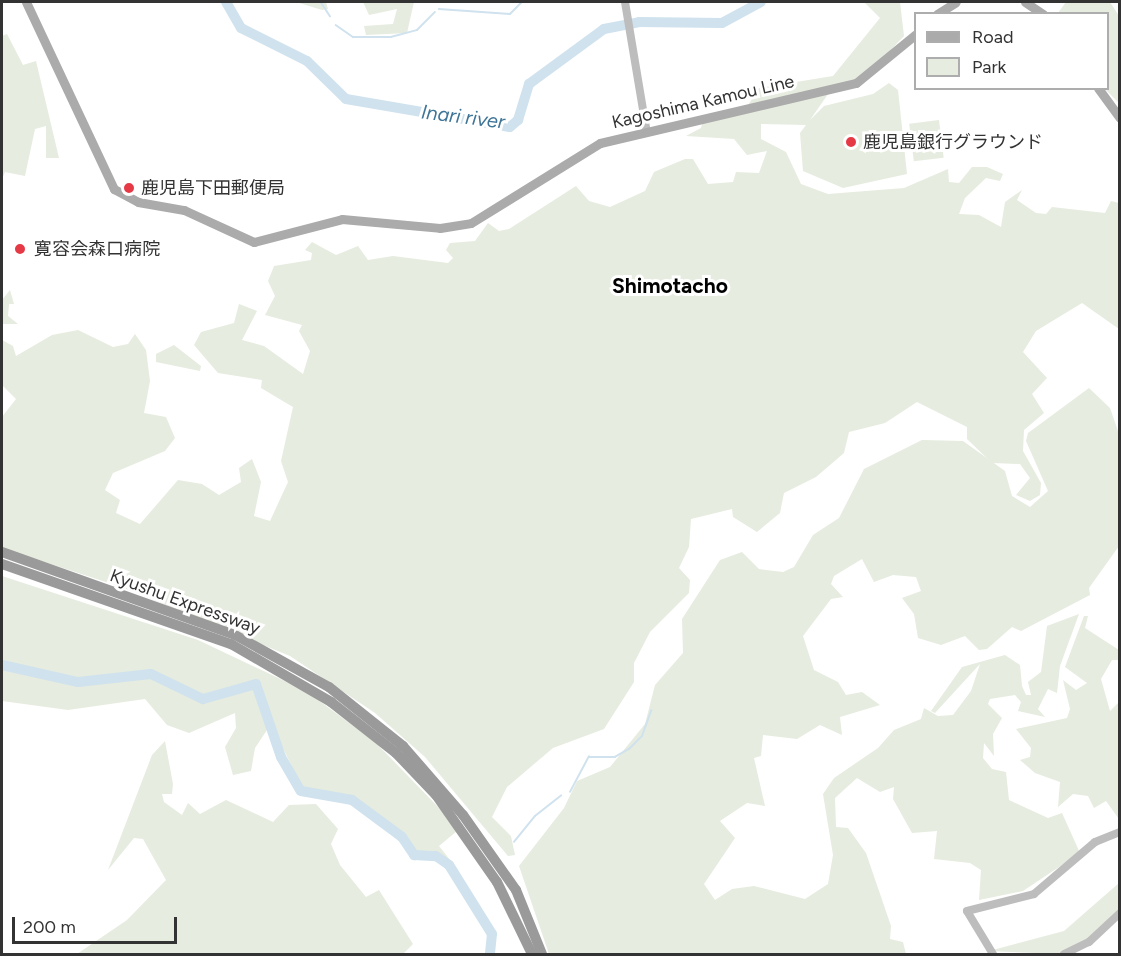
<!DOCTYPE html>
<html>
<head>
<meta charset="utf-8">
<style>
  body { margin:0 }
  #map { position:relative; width:1121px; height:956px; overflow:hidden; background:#fff; font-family:Figtree,"Noto Sans JP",sans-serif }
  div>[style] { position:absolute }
  .green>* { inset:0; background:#e6ecdf; transform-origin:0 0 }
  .stream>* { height:1.5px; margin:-0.75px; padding:0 0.75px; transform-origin:0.75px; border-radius:0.75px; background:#cfe2ee }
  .river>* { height:10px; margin:-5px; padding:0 5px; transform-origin:5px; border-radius:5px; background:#cfe2ee }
  .secondary>* { height:8px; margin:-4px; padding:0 4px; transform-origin:4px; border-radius:4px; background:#bdbdbd }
  .primary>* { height:9px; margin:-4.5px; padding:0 4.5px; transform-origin:4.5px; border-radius:4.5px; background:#ababab }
  .highway>* { height:10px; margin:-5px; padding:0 5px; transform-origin:5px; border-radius:5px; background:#9a9a9a }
  .dots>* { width:16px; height:16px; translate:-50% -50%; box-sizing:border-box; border:3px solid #fff; border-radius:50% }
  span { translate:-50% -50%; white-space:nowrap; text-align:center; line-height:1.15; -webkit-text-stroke:6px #fff; paint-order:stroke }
  .street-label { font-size:18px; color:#333 }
  .poi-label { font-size:18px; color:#333 }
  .left { translate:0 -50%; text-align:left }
  .water-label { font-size:20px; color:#3f7597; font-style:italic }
  .quarter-label { font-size:21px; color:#000; font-weight:700 }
  .frame { position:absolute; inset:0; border:3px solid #333; pointer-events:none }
  .legend { position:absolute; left:914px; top:12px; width:195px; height:78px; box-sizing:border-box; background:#fff; border:2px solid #adadad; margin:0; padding:8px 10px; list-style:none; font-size:18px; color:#333 }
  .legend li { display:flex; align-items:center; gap:12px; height:30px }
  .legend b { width:30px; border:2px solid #adadad }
  .scale { position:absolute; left:12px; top:917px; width:165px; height:27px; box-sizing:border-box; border:3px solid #333; border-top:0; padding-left:8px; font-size:18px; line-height:21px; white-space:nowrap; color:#333; -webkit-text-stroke:4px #fff; paint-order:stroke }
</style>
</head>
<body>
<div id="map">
  <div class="green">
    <i style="clip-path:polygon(296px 2px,326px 2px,328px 9px,322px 10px)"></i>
    <i style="clip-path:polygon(363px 2px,414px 2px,407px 33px,366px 35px,364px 26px,393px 24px,397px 9px,369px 15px)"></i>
    <i style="clip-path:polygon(864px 2px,900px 2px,904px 36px,865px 77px,833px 87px,810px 120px,824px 106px,873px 94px,889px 83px,898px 90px,907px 174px,843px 188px,803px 171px,800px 133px,806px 125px,761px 124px,761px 139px,786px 152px,801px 184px,828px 194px,904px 188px,948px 169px,949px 182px,959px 183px,972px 167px,987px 167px,1003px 174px,1000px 181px,986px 178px,965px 198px,959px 214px,979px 215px,1001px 227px,1005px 202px,1022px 190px,1017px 200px,1036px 213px,1046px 214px,1052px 207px,1105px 213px,1111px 201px,1119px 203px,1119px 329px,1082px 303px,1036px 331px,1023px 352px,1047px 378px,1032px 394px,1044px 413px,1024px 430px,1023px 451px,1041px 483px,1040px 495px,1030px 501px,1016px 495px,1030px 478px,1020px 464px,992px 463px,967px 439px,967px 427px,917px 402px,885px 423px,849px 432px,844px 453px,816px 477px,784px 493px,780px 513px,757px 532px,733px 517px,732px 509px,691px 519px,689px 547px,679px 568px,690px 580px,689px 593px,650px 632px,634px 663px,634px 682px,604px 729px,553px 748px,507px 787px,492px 817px,511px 836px,515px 855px,508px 856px,425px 757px,375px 713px,290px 656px,124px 588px,2px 548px,2px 417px,16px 399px,2px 385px,2px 340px,13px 346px,16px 356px,52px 335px,78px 330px,113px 347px,128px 344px,135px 334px,146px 350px,150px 381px,144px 413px,166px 417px,175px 438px,165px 451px,113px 473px,105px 490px,120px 500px,116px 513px,140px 524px,178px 480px,202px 484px,219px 495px,241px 482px,239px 468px,252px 459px,261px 482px,254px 516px,270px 521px,288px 482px,281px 461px,293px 407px,261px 388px,262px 380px,218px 373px,194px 345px,201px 332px,234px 323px,239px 304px,257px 311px,242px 340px,264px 346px,303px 374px,310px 351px,299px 331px,302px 325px,265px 315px,275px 296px,268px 281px,274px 266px,311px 260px,312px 253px,305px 250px,312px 242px,336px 255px,358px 246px,368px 260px,393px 256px,448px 263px,453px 258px,446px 250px,450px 243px,475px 241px,488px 223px,499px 231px,509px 229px,576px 186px,589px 201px,610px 207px,645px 191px,654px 172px,685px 159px,693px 159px,708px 184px,733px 182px,736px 172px,759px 173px,767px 151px,747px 155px,734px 139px,686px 136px,701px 128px,703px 120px,743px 113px,759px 88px,833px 76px,880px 18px)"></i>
    <i style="clip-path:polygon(1066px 2px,1110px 2px,1119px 16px,1119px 103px,1105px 89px,1108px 14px,1058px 13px)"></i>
    <i style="clip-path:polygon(7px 34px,23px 65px,36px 61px,59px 158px,46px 158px,46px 126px,35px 129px,25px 176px,5px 172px,2px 179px,2px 36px)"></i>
    <i style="left:939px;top:120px;width:38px;height:30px;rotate:83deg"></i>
    <i style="clip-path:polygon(10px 290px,14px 304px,9px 304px,8px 316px,18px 324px,2px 324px,2px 300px)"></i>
    <i style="clip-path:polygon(174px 345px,201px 366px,200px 371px,156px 362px,156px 354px)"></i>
    <i style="clip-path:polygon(1089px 388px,1110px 408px,1119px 434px,1119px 546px,1089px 588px,1090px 595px,1021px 631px,1012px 627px,987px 649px,979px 650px,965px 636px,941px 645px,918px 638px,914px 614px,902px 598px,921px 591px,916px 577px,893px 575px,874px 582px,862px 559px,834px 576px,831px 584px,843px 597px,831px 599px,803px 636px,814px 670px,838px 682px,846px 695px,862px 692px,880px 705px,840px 717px,842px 735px,820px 725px,797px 739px,763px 735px,761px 756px,754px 758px,765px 806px,747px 803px,720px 821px,735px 838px,704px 884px,715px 900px,732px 889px,754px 886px,805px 899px,828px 884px,833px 855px,823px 794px,834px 778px,878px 748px,894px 730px,921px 719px,924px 708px,938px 716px,953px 715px,971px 691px,980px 664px,935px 713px,931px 711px,962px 667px,1005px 655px,1020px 665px,1022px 686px,1026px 695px,1031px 695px,1028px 682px,1041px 672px,1047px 626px,1079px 614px,1060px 666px,1057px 693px,1048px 689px,1038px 709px,1045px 717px,1018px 711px,1021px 702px,1015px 695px,990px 699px,988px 704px,1002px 718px,993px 734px,994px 756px,984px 743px,983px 758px,992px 769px,1006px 772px,1009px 800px,1048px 818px,1062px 813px,1080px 853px,1023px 891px,979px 900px,981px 870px,970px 863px,934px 859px,937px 831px,912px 833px,893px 799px,894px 787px,880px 792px,857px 778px,835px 798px,836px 827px,848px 828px,866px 853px,891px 926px,890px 939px,903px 942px,906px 954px,549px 954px,519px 866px,564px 808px,577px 781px,610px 767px,645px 724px,655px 685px,683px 653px,682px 619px,720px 560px,742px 552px,759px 569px,783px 572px,794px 567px,813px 535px,839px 518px,864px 469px,922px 440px,963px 441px,1005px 471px,1012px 496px,1030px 507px,1048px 491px,1026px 441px,1028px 433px)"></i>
    <i style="clip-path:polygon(2px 576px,198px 640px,306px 691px,375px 742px,442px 811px,457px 831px,439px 846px,458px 870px,434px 854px,414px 853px,403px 835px,358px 801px,304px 791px,271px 724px,255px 748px,251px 771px,233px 775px,225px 747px,236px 728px,235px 713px,189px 733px,167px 725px,145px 699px,68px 710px,2px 701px)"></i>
    <i style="clip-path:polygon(1084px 616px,1088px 616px,1085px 628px,1119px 650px,1119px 660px,1112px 660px,1101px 679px,1110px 711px,1119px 702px,1119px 819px,1106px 801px,1094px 808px,1088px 796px,1073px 794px,1058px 807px,1060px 782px,1035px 773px,1020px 760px,1030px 757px,1031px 748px,1016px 729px,1067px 718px,1070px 709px,1063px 680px,1076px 690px,1087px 683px,1065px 667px)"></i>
    <i style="clip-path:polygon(165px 741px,173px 784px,172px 794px,162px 794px,164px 802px,182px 815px,188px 803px,200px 814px,226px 800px,273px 822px,289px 805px,316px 804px,338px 829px,331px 844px,340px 865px,366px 897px,379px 890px,413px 944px,403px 954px,77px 954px,127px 920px,166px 880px,143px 839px,134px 838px,108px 870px,152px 755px)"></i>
    <i style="clip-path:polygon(1119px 883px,1119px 911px,1095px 937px,1061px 954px,989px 951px,1064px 931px)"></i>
  </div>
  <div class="stream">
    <i style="left:321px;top:2px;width:17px;rotate:57deg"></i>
    <i style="left:439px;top:9px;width:71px;rotate:4deg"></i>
    <i style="left:510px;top:14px;width:17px;rotate:-45deg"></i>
    <i style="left:336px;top:25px;width:21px;rotate:35deg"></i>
    <i style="left:353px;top:37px;width:38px"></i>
    <i style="left:391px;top:37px;width:27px;rotate:-15deg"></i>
    <i style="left:417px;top:30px;width:25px;rotate:-45deg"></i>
    <i style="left:570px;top:792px;width:40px;rotate:-62deg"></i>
    <i style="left:589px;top:757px;width:26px"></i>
    <i style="left:615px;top:757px;width:16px;rotate:-30deg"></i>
    <i style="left:629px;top:749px;width:18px;rotate:-45deg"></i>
    <i style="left:642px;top:736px;width:27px;rotate:-70deg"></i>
    <i style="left:514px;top:842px;width:33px;rotate:-51deg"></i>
    <i style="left:535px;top:816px;width:33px;rotate:-38deg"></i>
  </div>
  <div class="river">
    <i style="left:226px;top:2px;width:30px;rotate:60deg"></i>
    <i style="left:241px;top:28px;width:74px;rotate:26.6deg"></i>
    <i style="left:307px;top:61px;width:54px;rotate:44.3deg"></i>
    <i style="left:346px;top:99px;width:166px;rotate:9.7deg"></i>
    <i style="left:510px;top:127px;width:11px;rotate:-41deg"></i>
    <i style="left:518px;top:120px;width:38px;rotate:-73deg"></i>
    <i style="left:529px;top:84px;width:93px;rotate:-36.3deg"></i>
    <i style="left:604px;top:29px;width:36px;rotate:-11deg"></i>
    <i style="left:639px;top:22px;width:83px;rotate:0.7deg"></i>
    <i style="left:722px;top:23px;width:44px;rotate:-28.3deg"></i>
    <i style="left:2px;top:665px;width:78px;rotate:12.6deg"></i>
    <i style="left:78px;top:682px;width:73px;rotate:-6.3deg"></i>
    <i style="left:151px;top:674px;width:58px;rotate:25.7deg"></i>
    <i style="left:203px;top:699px;width:55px;rotate:-15.8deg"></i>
    <i style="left:256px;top:684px;width:77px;rotate:71.1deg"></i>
    <i style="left:281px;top:757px;width:39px;rotate:60deg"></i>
    <i style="left:301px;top:791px;width:52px;rotate:10deg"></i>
    <i style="left:352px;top:800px;width:62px;rotate:36.5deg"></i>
    <i style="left:402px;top:837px;width:22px;rotate:56deg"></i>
    <i style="left:414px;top:855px;width:22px;rotate:3deg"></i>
    <i style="left:436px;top:856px;width:16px;rotate:35deg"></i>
    <i style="left:449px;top:865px;width:81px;rotate:58.1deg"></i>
    <i style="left:492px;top:934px;width:20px;rotate:96deg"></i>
  </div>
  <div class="secondary">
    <i style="left:625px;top:2px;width:128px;rotate:80.5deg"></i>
    <i style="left:993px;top:954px;width:50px;rotate:-121.2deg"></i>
    <i style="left:967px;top:911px;width:69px;rotate:-14.2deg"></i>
    <i style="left:1034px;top:894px;width:80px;rotate:-40.4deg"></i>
    <i style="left:1095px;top:842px;width:27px;rotate:-22deg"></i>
    <i style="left:1064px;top:954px;width:28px;rotate:-26deg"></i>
    <i style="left:1089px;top:942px;width:42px;rotate:-43.1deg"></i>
  </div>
  <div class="primary">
    <i style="left:26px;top:2px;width:207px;rotate:64.8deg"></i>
    <i style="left:114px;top:189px;width:27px;rotate:28deg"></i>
    <i style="left:138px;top:202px;width:47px;rotate:9.9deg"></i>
    <i style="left:184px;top:210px;width:77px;rotate:24.6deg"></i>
    <i style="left:254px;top:242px;width:91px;rotate:-14.6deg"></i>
    <i style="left:342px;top:219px;width:98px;rotate:5.2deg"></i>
    <i style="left:440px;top:228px;width:31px;rotate:-9deg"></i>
    <i style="left:471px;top:223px;width:152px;rotate:-31.8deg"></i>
    <i style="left:600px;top:143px;width:263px;rotate:-13.2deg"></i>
    <i style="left:856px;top:83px;width:77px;rotate:-39.2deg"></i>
    <i style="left:1025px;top:2px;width:22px;rotate:34deg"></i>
    <i style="left:937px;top:14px;width:22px;rotate:-32deg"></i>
    <i style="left:1098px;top:88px;width:37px;rotate:54deg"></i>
  </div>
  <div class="highway">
    <i style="left:2px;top:552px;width:247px;rotate:19.6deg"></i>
    <i style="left:235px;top:635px;width:107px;rotate:29deg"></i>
    <i style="left:329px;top:687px;width:95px;rotate:38.6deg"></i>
    <i style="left:403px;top:746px;width:91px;rotate:49deg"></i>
    <i style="left:463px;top:815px;width:92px;rotate:54.8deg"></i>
    <i style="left:516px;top:890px;width:69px;rotate:67.9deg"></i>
    <i style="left:2px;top:564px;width:243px;rotate:19.3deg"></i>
    <i style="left:231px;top:644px;width:116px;rotate:30.1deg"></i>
    <i style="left:331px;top:702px;width:83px;rotate:38.1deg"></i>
    <i style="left:396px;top:753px;width:58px;rotate:46.4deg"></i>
    <i style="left:436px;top:795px;width:106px;rotate:55deg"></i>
    <i style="left:497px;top:882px;width:80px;rotate:64.1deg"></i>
  </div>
  <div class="dots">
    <i style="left:851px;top:142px;background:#e63946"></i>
    <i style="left:129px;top:188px;background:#e63946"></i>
    <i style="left:20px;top:249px;background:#e63946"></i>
  </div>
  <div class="street-label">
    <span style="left:703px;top:102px;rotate:-13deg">Kagoshima Kamou Line</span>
    <span style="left:185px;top:602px;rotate:20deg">Kyushu Expressway</span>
  </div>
  <div class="poi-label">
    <span class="left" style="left:863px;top:142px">鹿児島銀行グラウンド</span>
    <span class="left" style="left:141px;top:188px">鹿児島下田郵便局</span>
    <span class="left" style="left:34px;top:249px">寛容会森口病院</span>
  </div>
  <div class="water-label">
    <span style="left:463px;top:117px;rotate:7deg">Inari river</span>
  </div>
  <div class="quarter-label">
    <span style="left:670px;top:286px">Shimotacho</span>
  </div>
  <div class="frame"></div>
  <ul class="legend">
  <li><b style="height:8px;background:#ababab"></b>Road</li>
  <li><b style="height:16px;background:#e6ecdf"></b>Park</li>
  </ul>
  <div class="scale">200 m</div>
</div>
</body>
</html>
